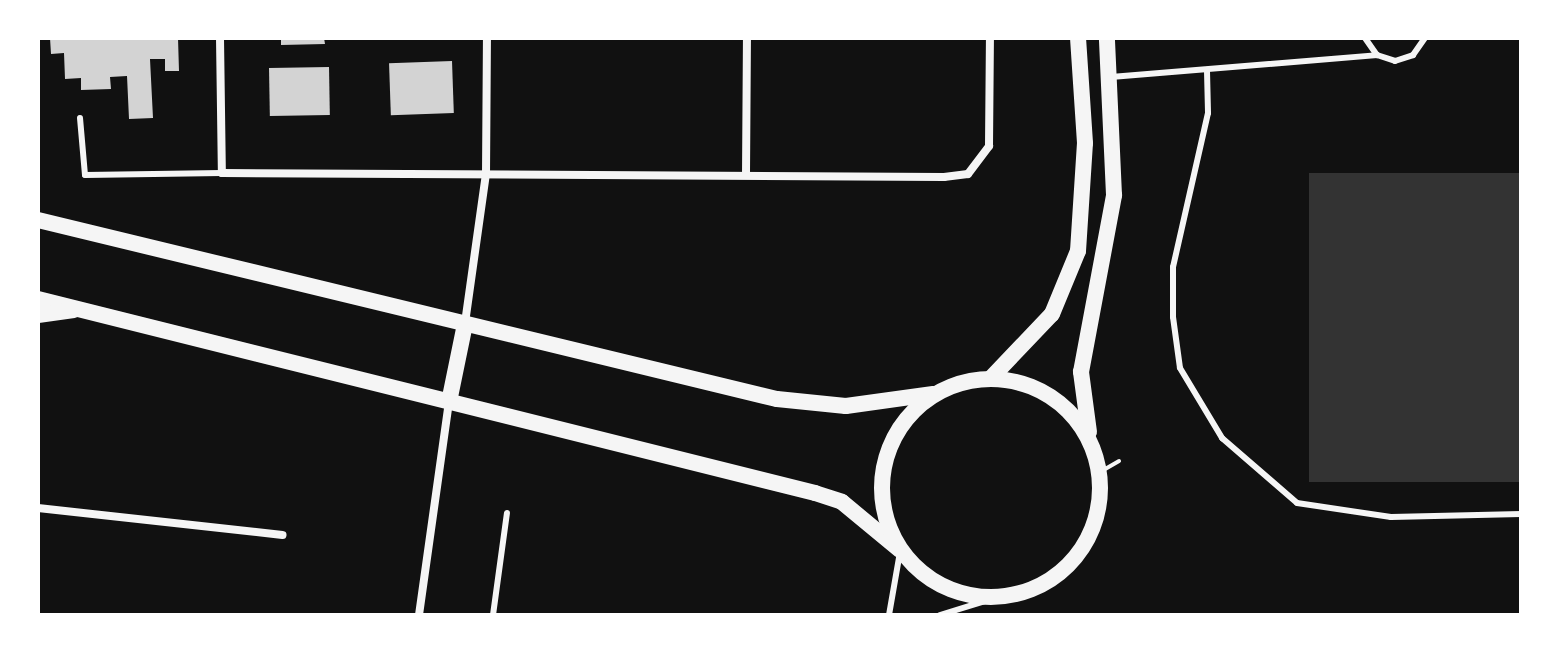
<!DOCTYPE html>
<html>
<head>
<meta charset="utf-8">
<style>
  body { margin:0 }
  #map { position:relative; width:1559px; height:653px; overflow:hidden; background:#111; font-family:"Space Grotesk",sans-serif }
  div>[style] { position:absolute }
  .water>* { inset:0; background:#333; transform-origin:0 0 }
  .building>* { inset:0; background:#d3d3d3; transform-origin:0 0 }
  .path>* { height:4px; margin:-2px; padding:0 2px; transform-origin:2px; border-radius:2px; background:#f5f5f5 }
  .service>* { height:6px; margin:-3px; padding:0 3px; transform-origin:3px; border-radius:3px; background:#f5f5f5 }
  .minor>* { height:8px; margin:-4px; padding:0 4px; transform-origin:4px; border-radius:4px; background:#f5f5f5 }
  .secondary>* { height:16px; margin:-8px; padding:0 8px; transform-origin:8px; border-radius:8px; background:#f5f5f5 }
  .secondary>.ring { margin:-8px; padding:0; box-sizing:content-box; background:none; border:16px solid #f5f5f5; border-radius:50% }
  span { translate:-50% -50%; white-space:nowrap; text-align:center; line-height:1.15; -webkit-text-stroke:7px #fff; paint-order:stroke }
  .frame { position:absolute; inset:0; border:40px solid #fff; pointer-events:none }
</style>
</head>
<body>
<div id="map">
  <div class="water">
    <i style="left:1521px;top:173px;width:309px;height:212px;rotate:90deg"></i>
  </div>
  <div class="building">
    <i style="clip-path:polygon(50px 38px,178px 38px,179px 71px,165px 71px,165px 59px,150px 59px,153px 118px,129px 119px,127px 76px,110px 77px,111px 89px,81px 90px,81px 78px,65px 79px,64px 53px,51px 54px)"></i>
    <i style="clip-path:polygon(281px 38px,324px 38px,325px 44px,281px 45px)"></i>
    <i style="left:452px;top:61px;width:52px;height:63px;rotate:88deg"></i>
    <i style="left:329px;top:67px;width:48px;height:60px;rotate:89deg"></i>
  </div>
  <div class="path">
    <i style="left:1100px;top:472px;width:22px;rotate:-30deg"></i>
  </div>
  <div class="service">
    <i style="left:1365px;top:38px;width:21px;rotate:55deg"></i>
    <i style="left:1377px;top:55px;width:19px;rotate:18deg"></i>
    <i style="left:1395px;top:61px;width:19px;rotate:-18deg"></i>
    <i style="left:1413px;top:55px;width:21px;rotate:-55deg"></i>
    <i style="left:1207px;top:71px;width:42px;rotate:88.6deg"></i>
    <i style="left:1208px;top:113px;width:158px;rotate:102.8deg"></i>
    <i style="left:1173px;top:267px;width:50px;rotate:90deg"></i>
    <i style="left:1173px;top:317px;width:51px;rotate:82.2deg"></i>
    <i style="left:1180px;top:368px;width:82px;rotate:59deg"></i>
    <i style="left:1222px;top:438px;width:99px;rotate:40.9deg"></i>
    <i style="left:1297px;top:503px;width:95px;rotate:8.5deg"></i>
    <i style="left:1391px;top:517px;width:130px;rotate:-1.3deg"></i>
    <i style="left:1111px;top:77px;width:267px;rotate:-4.7deg"></i>
    <i style="left:80px;top:118px;width:57px;rotate:85deg"></i>
    <i style="left:85px;top:175px;width:137px;rotate:-0.8deg"></i>
    <i style="left:493px;top:615px;width:103px;rotate:-82.2deg"></i>
    <i style="left:889px;top:615px;width:64px;rotate:-80.1deg"></i>
    <i style="left:940px;top:615px;width:58px;rotate:-17.2deg"></i>
  </div>
  <div class="minor">
    <i style="left:220px;top:38px;width:135px;rotate:89.2deg"></i>
    <i style="left:222px;top:173px;width:722px;rotate:0.32deg"></i>
    <i style="left:944px;top:177px;width:24px;rotate:-7deg"></i>
    <i style="left:968px;top:174px;width:35px;rotate:-53deg"></i>
    <i style="left:989px;top:146px;width:108px;rotate:-89.5deg"></i>
    <i style="left:746px;top:175px;width:137px;rotate:-89.6deg"></i>
    <i style="left:465px;top:323px;width:150px;rotate:-82deg"></i>
    <i style="left:486px;top:174px;width:136px;rotate:-89.6deg"></i>
    <i style="left:38px;top:508px;width:246px;rotate:6.3deg"></i>
    <i style="left:419px;top:615px;width:215px;rotate:-82deg"></i>
  </div>
  <div class="secondary">
    <i style="left:38px;top:220px;width:760px;rotate:13.62deg"></i>
    <i style="left:777px;top:399px;width:69px;rotate:5.8deg"></i>
    <i style="left:846px;top:406px;width:88px;rotate:-7.9deg"></i>
    <i style="left:38px;top:299px;width:801px;rotate:14.02deg"></i>
    <i style="left:815px;top:493px;width:28px;rotate:18deg"></i>
    <i style="left:842px;top:502px;width:75px;rotate:39.6deg"></i>
    <i style="left:38px;top:315px;width:36px;rotate:-8deg"></i>
    <i style="left:991px;top:378px;width:88px;rotate:-46.4deg"></i>
    <i style="left:1052px;top:314px;width:68px;rotate:-67.6deg"></i>
    <i style="left:1078px;top:251px;width:108px;rotate:-86.3deg"></i>
    <i style="left:1085px;top:143px;width:105px;rotate:-93.8deg"></i>
    <i class="ring" style="left:882px;top:379px;width:202px;height:202px"></i>
    <i style="left:449px;top:402px;width:80px;rotate:-78.4deg"></i>
    <i style="left:1089px;top:432px;width:61px;rotate:-97.6deg"></i>
    <i style="left:1081px;top:372px;width:180px;rotate:-79.4deg"></i>
    <i style="left:1114px;top:195px;width:157px;rotate:-92.6deg"></i>
  </div>
  <div class="frame"></div>
</div>
</body>
</html>
